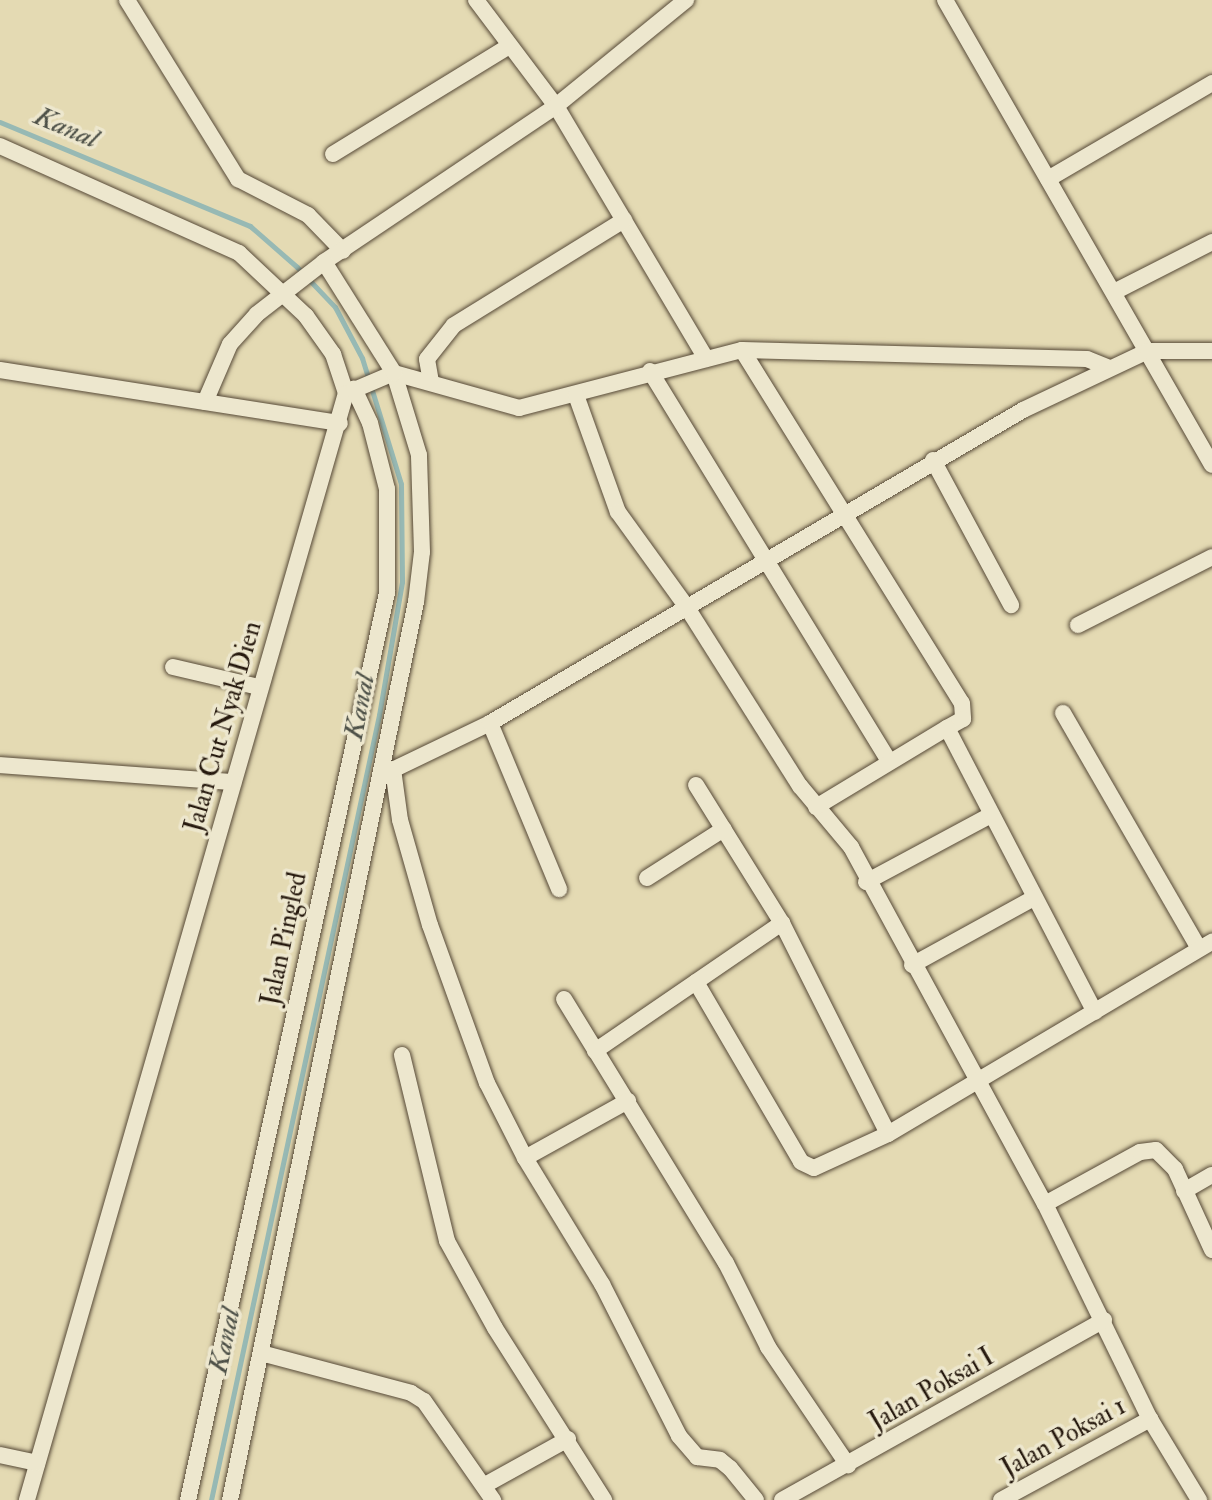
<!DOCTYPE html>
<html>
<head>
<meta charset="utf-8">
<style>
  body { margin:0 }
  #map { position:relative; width:1212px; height:1500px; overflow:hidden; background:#e4dab3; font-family:"IM FELL Double Pica",serif }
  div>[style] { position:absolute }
  .stream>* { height:5px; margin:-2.5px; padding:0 2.5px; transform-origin:2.5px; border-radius:2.5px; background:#97b9b4 }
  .roads { filter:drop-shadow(0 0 2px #564937) drop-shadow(0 0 2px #564937) }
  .street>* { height:16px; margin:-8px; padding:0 8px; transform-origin:8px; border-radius:8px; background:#ede7ce }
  span { translate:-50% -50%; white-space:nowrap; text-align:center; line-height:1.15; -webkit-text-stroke:7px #ede7ce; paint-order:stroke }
  .street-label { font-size:26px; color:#26190e }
  .water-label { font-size:28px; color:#4e5148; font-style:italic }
</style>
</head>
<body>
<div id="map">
  <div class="stream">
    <i style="left:0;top:122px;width:271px;rotate:22.6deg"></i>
    <i style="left:250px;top:226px;width:62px;rotate:41.1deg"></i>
    <i style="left:297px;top:267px;width:55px;rotate:46.5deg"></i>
    <i style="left:335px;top:307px;width:58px;rotate:62.1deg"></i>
    <i style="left:362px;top:358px;width:132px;rotate:72.8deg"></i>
    <i style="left:401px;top:484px;width:98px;rotate:89.4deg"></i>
    <i style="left:402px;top:582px;width:135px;rotate:99.8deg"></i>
    <i style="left:379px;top:715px;width:803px;rotate:102.08deg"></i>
  </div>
  <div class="roads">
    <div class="street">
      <i style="left:127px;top:0;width:211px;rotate:58.2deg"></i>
      <i style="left:238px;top:179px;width:79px;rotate:27.2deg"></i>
      <i style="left:308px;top:215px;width:50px;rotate:45.8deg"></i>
      <i style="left:476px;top:0;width:133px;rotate:53deg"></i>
      <i style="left:556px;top:106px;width:294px;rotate:59.3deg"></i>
      <i style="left:945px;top:0;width:536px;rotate:60.14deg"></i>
      <i style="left:0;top:146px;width:262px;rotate:24.1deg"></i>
      <i style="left:239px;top:253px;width:92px;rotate:43.2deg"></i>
      <i style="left:306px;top:316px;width:47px;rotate:54.6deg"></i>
      <i style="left:333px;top:354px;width:41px;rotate:71.6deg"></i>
      <i style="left:346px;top:393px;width:1152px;rotate:106.08deg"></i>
      <i style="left:333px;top:154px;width:206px;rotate:-31.5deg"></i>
      <i style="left:1048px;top:179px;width:190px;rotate:-30.3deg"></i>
      <i style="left:1114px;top:292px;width:110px;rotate:-27deg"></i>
      <i style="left:742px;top:350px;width:416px;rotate:58.1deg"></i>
      <i style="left:962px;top:703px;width:16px;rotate:86deg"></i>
      <i style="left:963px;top:719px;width:18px;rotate:151deg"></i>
      <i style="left:947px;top:728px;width:320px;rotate:62.5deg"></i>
      <i style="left:0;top:370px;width:344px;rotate:8.9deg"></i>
      <i style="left:650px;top:371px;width:455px;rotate:58.5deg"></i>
      <i style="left:431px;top:382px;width:23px;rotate:-100deg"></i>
      <i style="left:427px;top:359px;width:43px;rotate:-51.5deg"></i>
      <i style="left:454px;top:325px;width:200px;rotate:-31.7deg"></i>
      <i style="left:347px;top:393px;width:51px;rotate:-23.1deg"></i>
      <i style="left:394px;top:373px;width:130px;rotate:15.6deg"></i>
      <i style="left:519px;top:408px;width:230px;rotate:-14.6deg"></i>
      <i style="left:742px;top:350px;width:345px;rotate:1.5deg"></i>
      <i style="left:1087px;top:359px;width:24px;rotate:22deg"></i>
      <i style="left:576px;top:395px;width:124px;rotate:70.3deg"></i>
      <i style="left:618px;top:512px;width:116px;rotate:54.1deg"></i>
      <i style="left:686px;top:606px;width:213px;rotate:57.7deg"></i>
      <i style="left:800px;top:786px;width:80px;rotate:50.1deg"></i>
      <i style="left:851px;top:847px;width:406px;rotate:61.5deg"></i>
      <i style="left:1045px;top:1204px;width:239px;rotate:64deg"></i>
      <i style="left:1150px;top:1419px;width:95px;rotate:58.8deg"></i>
      <i style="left:205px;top:402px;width:63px;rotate:-66.7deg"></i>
      <i style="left:230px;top:344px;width:40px;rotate:-48deg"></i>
      <i style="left:257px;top:314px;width:85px;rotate:-37.8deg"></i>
      <i style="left:324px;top:262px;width:280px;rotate:-33.9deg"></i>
      <i style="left:556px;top:106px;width:168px;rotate:-39.2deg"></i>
      <i style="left:933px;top:460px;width:165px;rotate:61.7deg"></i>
      <i style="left:1078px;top:625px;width:150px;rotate:-26.9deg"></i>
      <i style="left:173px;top:667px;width:88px;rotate:13.1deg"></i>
      <i style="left:1063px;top:713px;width:272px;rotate:60deg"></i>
      <i style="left:490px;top:723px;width:180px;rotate:67.4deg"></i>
      <i style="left:0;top:765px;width:234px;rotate:4.2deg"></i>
      <i style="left:393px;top:769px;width:51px;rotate:82.2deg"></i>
      <i style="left:400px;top:820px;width:109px;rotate:74.1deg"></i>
      <i style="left:430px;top:925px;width:168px;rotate:70.2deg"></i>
      <i style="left:487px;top:1083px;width:84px;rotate:63.1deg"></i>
      <i style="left:525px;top:1158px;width:148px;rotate:58.6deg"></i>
      <i style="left:602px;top:1284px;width:170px;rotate:63.1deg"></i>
      <i style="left:679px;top:1436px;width:28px;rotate:49deg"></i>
      <i style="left:697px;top:1457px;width:23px;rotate:7deg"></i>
      <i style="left:720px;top:1460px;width:13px;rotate:39deg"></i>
      <i style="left:730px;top:1468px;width:41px;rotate:50.9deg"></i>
      <i style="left:380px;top:776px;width:122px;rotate:-25.7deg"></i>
      <i style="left:490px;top:723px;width:618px;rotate:-30.42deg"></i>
      <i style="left:1023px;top:410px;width:138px;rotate:-25.3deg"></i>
      <i style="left:1148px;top:351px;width:64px"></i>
      <i style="left:696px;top:785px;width:163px;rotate:58.1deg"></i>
      <i style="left:782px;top:923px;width:236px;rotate:63.3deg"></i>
      <i style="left:816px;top:807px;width:153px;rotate:-31.1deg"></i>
      <i style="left:647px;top:878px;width:91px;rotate:-32.5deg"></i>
      <i style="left:866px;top:882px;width:142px;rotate:-28.2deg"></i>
      <i style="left:912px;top:965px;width:139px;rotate:-28.8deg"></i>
      <i style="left:696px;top:982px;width:208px;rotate:59.7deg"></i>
      <i style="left:801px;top:1162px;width:14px;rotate:25deg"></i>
      <i style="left:814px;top:1168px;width:81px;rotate:-24.7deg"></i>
      <i style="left:888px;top:1134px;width:377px;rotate:-30.7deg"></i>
      <i style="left:564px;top:999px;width:310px;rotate:58.5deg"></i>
      <i style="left:726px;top:1263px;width:94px;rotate:63.4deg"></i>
      <i style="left:768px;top:1347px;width:143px;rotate:55.9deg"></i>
      <i style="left:595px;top:1051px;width:227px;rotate:-34.4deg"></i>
      <i style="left:402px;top:1055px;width:191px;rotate:76.4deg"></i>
      <i style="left:447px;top:1241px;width:99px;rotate:61.1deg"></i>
      <i style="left:495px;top:1328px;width:204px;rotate:57.6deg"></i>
      <i style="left:525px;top:1158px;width:118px;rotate:-29deg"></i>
      <i style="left:1184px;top:1191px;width:32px;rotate:-30deg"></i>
      <i style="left:1045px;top:1204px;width:108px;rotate:-28.7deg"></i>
      <i style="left:1140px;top:1152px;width:16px;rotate:-7deg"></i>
      <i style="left:1156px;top:1150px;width:27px;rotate:45deg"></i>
      <i style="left:1175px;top:1169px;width:89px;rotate:65.4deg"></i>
      <i style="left:261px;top:1353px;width:155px;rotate:14.9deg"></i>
      <i style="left:411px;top:1393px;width:15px;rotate:32deg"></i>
      <i style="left:424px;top:1401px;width:121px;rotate:55.1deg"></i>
      <i style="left:0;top:1455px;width:38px;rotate:12deg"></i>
      <i style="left:485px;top:1485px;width:95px;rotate:-29deg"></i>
      <i style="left:188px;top:1500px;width:929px;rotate:-77.63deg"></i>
      <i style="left:387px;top:593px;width:104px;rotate:-90deg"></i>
      <i style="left:387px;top:489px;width:68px;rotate:-104.4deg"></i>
      <i style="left:370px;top:423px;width:38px;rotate:-115deg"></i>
      <i style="left:230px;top:1500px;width:917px;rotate:-78.3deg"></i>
      <i style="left:416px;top:602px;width:50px;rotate:-83.2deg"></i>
      <i style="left:422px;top:552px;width:97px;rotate:-91.8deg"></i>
      <i style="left:419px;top:455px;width:86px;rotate:-107deg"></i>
      <i style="left:394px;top:373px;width:131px;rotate:-122.2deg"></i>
      <i style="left:782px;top:1500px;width:369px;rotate:-29.2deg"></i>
      <i style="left:1001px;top:1500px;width:170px;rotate:-28.5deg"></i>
    </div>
  </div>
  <div class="street-label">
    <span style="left:224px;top:727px;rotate:-74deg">Jalan Cut Nyak Dien</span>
    <span style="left:285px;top:939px;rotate:-78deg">Jalan Pingled</span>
    <span style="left:932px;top:1390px;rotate:-30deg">Jalan Poksai I</span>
    <span style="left:1064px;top:1438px;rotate:-29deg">Jalan Poksai 1</span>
  </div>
  <div class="water-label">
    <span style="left:66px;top:128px;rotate:23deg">Kanal</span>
    <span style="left:360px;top:707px;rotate:-79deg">Kanal</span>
    <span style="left:225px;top:1341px;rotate:-78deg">Kanal</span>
  </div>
</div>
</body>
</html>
